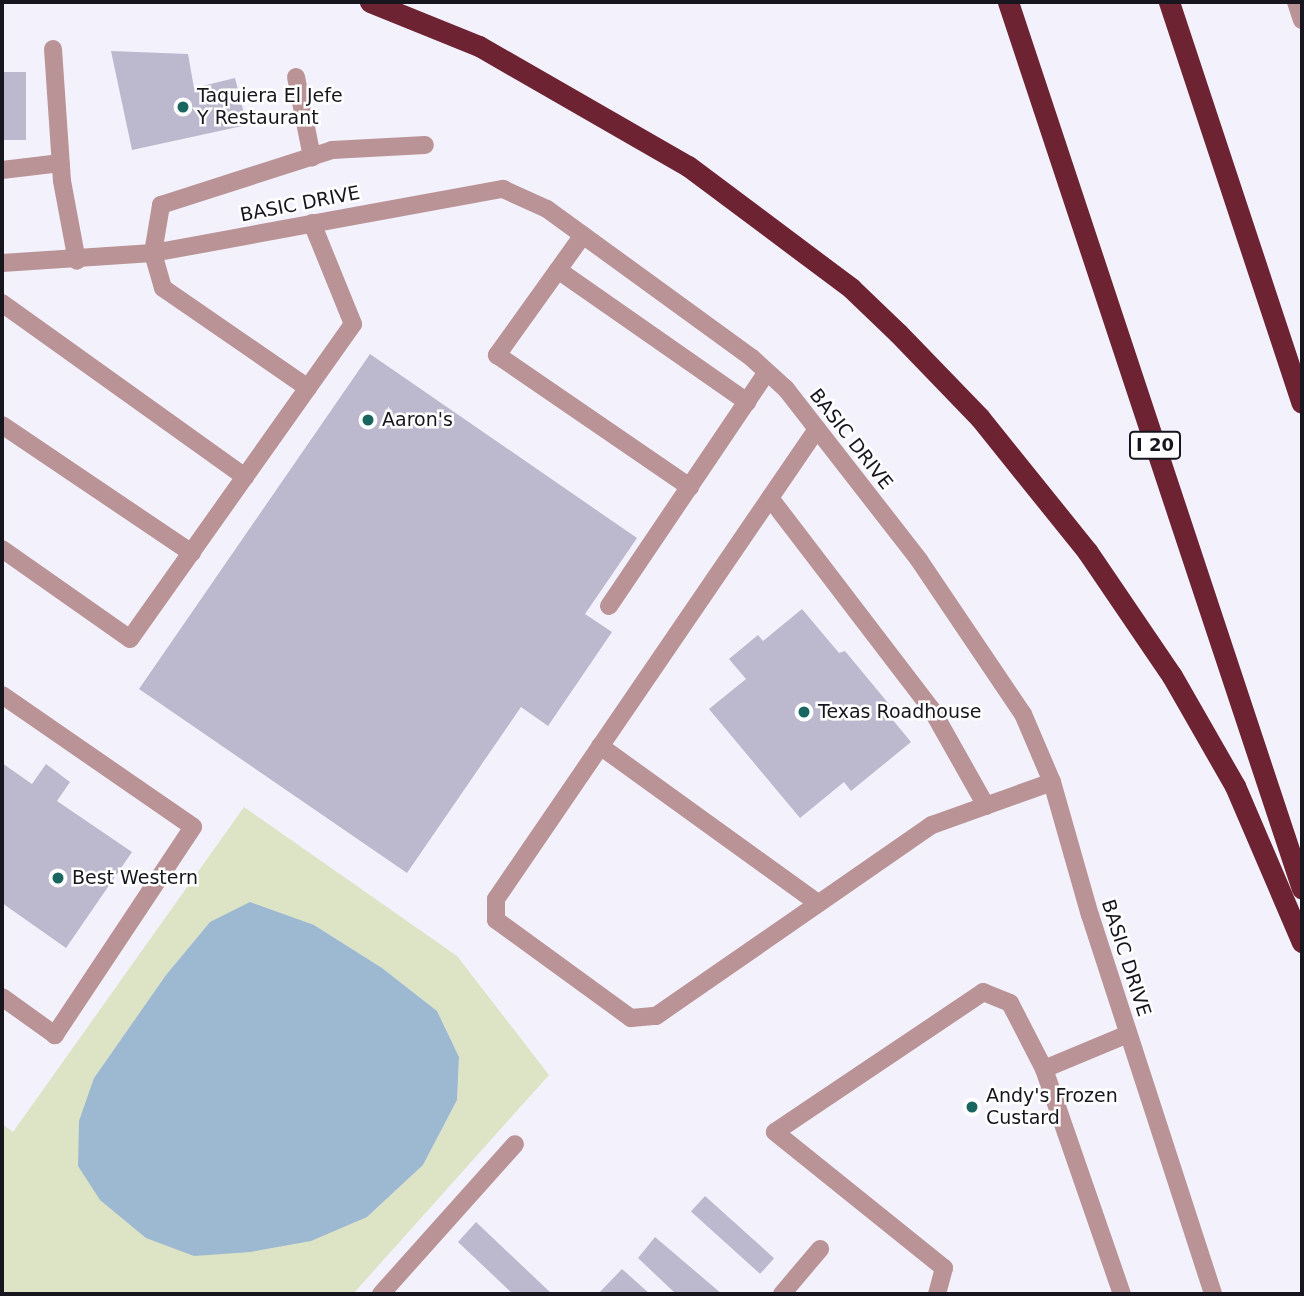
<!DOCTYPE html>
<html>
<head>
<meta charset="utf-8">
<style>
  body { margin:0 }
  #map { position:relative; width:1304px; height:1296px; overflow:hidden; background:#f3f2fc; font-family:"DejaVu Sans",sans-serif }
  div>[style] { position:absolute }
  .green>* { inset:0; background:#dde3c5 }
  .water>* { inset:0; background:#9db8d1 }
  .building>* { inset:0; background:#bcb8ce; transform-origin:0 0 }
  .service>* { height:18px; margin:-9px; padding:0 9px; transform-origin:9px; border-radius:9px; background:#ba9397 }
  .minor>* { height:18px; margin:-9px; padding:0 9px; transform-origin:9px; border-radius:9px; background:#ba9397 }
  .tertiary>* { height:18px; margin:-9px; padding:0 9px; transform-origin:9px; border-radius:9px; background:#ba9397 }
  .motorway>* { height:21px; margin:-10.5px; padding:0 10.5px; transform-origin:10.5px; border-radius:10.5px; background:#6e2333 }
  .dots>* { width:19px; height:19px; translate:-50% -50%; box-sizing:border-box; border:4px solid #fff; border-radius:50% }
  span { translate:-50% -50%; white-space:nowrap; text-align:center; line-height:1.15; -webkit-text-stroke:5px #fff; paint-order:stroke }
  .shield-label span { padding:2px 5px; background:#fff; border:2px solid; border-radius:5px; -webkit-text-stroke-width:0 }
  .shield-label { font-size:18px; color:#17161e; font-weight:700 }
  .poi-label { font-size:19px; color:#17161e }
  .left { translate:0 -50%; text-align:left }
  .street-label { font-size:19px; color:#17161e }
  .frame { position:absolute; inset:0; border:4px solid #17161e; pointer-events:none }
</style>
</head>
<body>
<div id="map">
  <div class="green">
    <i style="clip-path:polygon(evenodd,244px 807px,457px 956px,549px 1075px,353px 1294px,2px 1294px,2px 1124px,13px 1132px,244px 807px,210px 922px,314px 925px,382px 968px,437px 1011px,459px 1057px,457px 1100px,423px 1165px,367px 1217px,94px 1078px,166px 975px,210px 922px)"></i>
  </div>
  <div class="water">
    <i style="clip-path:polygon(250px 902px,314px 925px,382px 968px,437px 1011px,459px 1057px,457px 1100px,423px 1165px,367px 1217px,311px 1241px,250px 1252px,194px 1256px,146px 1238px,100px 1200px,78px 1166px,79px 1121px,94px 1078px,166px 975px,210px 922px)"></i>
  </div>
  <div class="building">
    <i style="clip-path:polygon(111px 51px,188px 54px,194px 88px,235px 78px,247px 125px,132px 150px)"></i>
    <i style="left:2px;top:72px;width:24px;height:68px"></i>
    <i style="clip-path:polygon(370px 354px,637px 538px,585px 614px,612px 632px,548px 726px,521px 707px,407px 873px,139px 689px)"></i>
    <i style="clip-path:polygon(802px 609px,839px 653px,845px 651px,898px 715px,892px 719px,911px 742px,851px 791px,844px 782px,800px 818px,709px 709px,746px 679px,729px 659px,758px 635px,763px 641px)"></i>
    <i style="clip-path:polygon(2px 763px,32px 784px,46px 764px,70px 782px,57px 801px,132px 852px,66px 948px,2px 903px)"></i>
    <i style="left:705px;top:1196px;width:93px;height:21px;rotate:42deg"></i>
    <i style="clip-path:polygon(476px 1222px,552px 1294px,513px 1294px,458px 1242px)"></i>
    <i style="clip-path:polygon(655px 1237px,722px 1294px,676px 1294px,638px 1258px)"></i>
    <i style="clip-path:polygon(622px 1269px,650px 1294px,598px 1294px)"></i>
  </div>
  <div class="service">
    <i style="left:53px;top:49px;width:132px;rotate:86.1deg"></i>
    <i style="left:62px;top:181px;width:81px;rotate:79.4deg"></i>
    <i style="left:296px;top:77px;width:82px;rotate:78.7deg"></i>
    <i style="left:2px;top:170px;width:59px;rotate:-6.8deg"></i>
    <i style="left:583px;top:235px;width:148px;rotate:125.6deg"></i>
    <i style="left:497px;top:355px;width:234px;rotate:34.4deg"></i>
    <i style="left:558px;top:270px;width:231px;rotate:34.9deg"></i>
    <i style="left:2px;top:303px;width:299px;rotate:35.6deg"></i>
    <i style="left:308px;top:388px;width:176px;rotate:-145.4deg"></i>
    <i style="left:163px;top:288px;width:36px;rotate:-106deg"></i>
    <i style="left:153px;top:253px;width:49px;rotate:-80.5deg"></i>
    <i style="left:161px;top:205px;width:180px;rotate:-17.8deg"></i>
    <i style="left:332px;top:150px;width:93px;rotate:-3.1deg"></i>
    <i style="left:2px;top:425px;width:229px;rotate:34deg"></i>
    <i style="left:817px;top:429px;width:569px;rotate:124.33deg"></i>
    <i style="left:496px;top:899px;width:21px;rotate:90deg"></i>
    <i style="left:496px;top:920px;width:167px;rotate:36deg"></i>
    <i style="left:631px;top:1018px;width:25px;rotate:-5deg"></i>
    <i style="left:656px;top:1016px;width:336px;rotate:-34.7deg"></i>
    <i style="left:932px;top:825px;width:127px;rotate:-19.7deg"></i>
    <i style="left:770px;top:498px;width:267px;rotate:52.6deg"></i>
    <i style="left:932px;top:710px;width:110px;rotate:60.6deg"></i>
    <i style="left:2px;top:549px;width:156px;rotate:35.1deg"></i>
    <i style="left:130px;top:639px;width:386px;rotate:-54.7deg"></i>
    <i style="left:353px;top:324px;width:109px;rotate:-112.1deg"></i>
    <i style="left:609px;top:606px;width:282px;rotate:-56deg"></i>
    <i style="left:2px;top:695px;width:232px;rotate:34.6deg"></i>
    <i style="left:193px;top:827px;width:250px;rotate:123.6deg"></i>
    <i style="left:55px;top:1035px;width:65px;rotate:-144.4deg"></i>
    <i style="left:600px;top:746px;width:269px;rotate:35.8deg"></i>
    <i style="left:1044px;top:1069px;width:91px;rotate:-22.6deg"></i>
    <i style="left:381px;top:1294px;width:201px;rotate:-48.2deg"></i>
    <i style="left:782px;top:1294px;width:59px;rotate:-49.8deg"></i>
    <i style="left:937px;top:1294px;width:27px;rotate:-75deg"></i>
    <i style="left:944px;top:1268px;width:217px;rotate:-141.2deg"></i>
    <i style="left:775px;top:1132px;width:251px;rotate:-33.9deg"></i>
    <i style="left:983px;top:992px;width:29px;rotate:22deg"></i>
    <i style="left:1010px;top:1003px;width:74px;rotate:62.7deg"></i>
    <i style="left:1044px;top:1069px;width:238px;rotate:70.9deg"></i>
  </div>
  <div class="minor">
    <i style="left:2px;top:263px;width:151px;rotate:-3.8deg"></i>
    <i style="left:153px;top:253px;width:356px;rotate:-10.4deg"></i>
    <i style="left:503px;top:189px;width:48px;rotate:24.4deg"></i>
    <i style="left:547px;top:209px;width:253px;rotate:36deg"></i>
    <i style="left:752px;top:358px;width:46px;rotate:42.4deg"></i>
    <i style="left:786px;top:389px;width:217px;rotate:52.1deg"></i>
    <i style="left:919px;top:560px;width:186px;rotate:56deg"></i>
    <i style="left:1023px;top:714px;width:74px;rotate:66.9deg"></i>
    <i style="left:1052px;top:782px;width:138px;rotate:74.1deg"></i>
    <i style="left:1090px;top:915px;width:398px;rotate:72deg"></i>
  </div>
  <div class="tertiary">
    <i style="left:1296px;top:2px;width:19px;rotate:72deg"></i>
  </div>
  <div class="motorway">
    <i style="left:370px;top:2px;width:118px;rotate:22deg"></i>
    <i style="left:479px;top:46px;width:241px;rotate:29.9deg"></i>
    <i style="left:688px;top:166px;width:204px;rotate:36.8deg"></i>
    <i style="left:851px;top:288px;width:65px;rotate:43.8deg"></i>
    <i style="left:898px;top:333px;width:118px;rotate:46deg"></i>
    <i style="left:980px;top:418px;width:171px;rotate:51.2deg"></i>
    <i style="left:1087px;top:551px;width:151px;rotate:55.8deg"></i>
    <i style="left:1172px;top:676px;width:127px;rotate:60.2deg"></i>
    <i style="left:1235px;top:786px;width:170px;rotate:66.8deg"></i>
    <i style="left:1008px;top:2px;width:934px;rotate:71.66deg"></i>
    <i style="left:1169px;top:2px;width:422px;rotate:71.7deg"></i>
  </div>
  <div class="dots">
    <i style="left:183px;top:107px;background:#19655f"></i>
    <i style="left:368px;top:420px;background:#19655f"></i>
    <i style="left:804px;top:712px;background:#19655f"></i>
    <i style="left:58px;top:878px;background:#19655f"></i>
    <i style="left:972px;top:1107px;background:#19655f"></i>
  </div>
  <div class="shield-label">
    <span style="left:1155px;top:445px">I 20</span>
  </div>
  <div class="poi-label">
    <span class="left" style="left:197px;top:107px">Taquiera El Jefe<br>Y Restaurant</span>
    <span class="left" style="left:382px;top:420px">Aaron's</span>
    <span class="left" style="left:818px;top:712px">Texas Roadhouse</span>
    <span class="left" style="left:72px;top:878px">Best Western</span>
    <span class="left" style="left:986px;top:1107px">Andy's Frozen<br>Custard</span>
  </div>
  <div class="street-label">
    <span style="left:300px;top:204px;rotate:-11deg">BASIC DRIVE</span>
    <span style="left:851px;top:439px;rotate:52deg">BASIC DRIVE</span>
    <span style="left:1126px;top:958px;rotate:72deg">BASIC DRIVE</span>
  </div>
  <div class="frame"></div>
</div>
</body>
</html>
